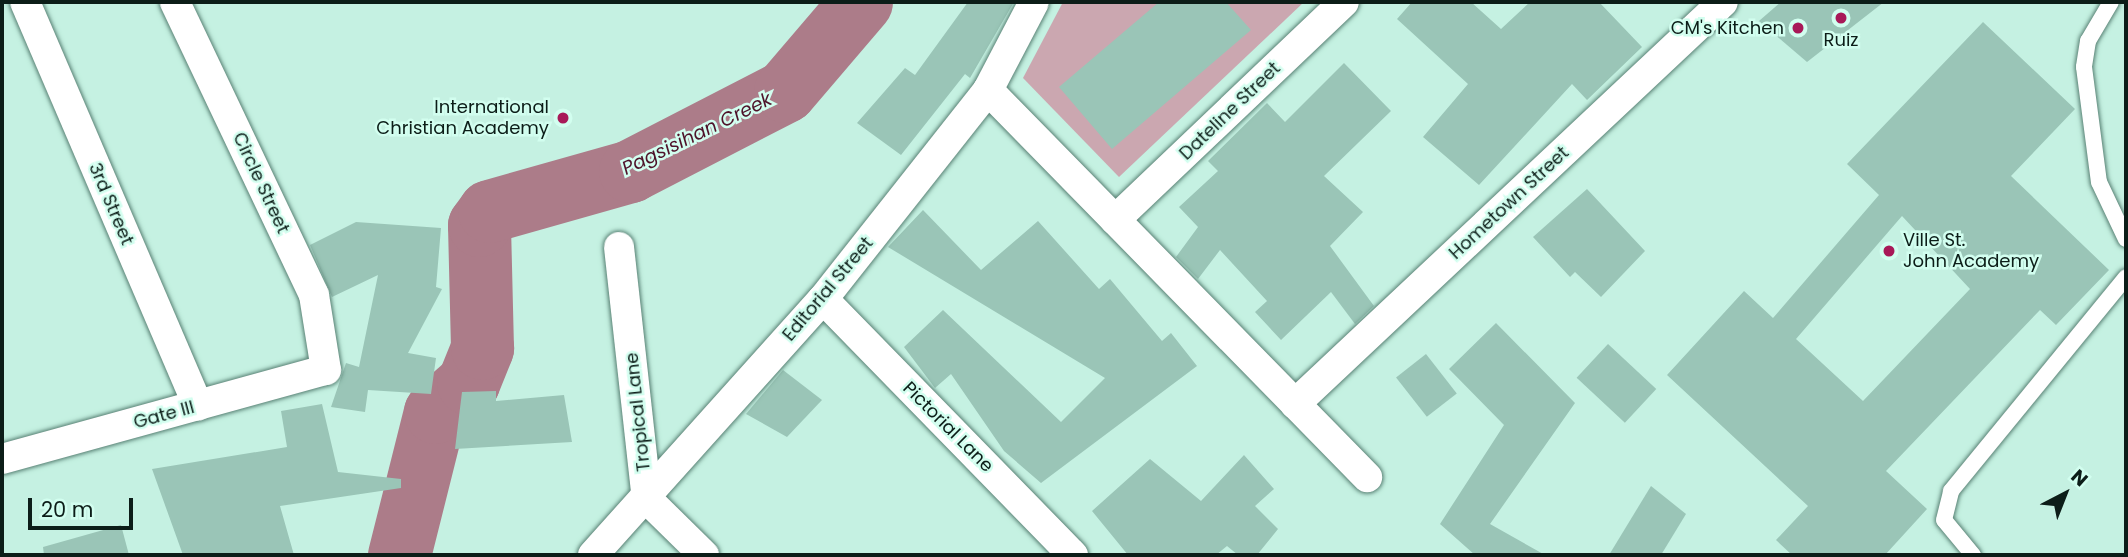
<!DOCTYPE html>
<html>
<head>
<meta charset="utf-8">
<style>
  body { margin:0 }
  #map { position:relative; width:2128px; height:557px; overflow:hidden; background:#c5f1e2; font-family:Poppins,sans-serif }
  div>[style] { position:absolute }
  .green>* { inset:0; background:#cba7b0 }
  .river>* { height:63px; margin:-31.5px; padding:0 31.5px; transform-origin:31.5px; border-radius:31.5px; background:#ac7c89 }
  .building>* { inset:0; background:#9ac5b7; transform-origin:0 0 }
  .roads { filter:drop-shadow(0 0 2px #588174) drop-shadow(0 0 2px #588174) }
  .lane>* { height:16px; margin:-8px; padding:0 8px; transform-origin:8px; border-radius:8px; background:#fff }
  .street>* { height:30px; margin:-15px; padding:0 15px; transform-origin:15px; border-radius:15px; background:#fff }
  .dots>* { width:19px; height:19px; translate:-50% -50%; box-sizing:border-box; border:4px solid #d2feef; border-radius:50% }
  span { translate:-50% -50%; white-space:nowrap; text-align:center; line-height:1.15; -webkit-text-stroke:5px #d2feef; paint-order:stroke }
  .poi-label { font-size:18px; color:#0c1d18 }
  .right { translate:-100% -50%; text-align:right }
  .left { translate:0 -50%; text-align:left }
  .street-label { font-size:18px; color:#0c1d18 }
  .water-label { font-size:19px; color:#4e1229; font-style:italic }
  .frame { position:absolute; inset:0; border:4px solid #0c1d18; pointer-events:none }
  .north { position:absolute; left:2030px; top:459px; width:70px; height:70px; -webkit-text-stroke:5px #d2feef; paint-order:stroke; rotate:42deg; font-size:19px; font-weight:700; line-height:28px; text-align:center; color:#0c1d18 }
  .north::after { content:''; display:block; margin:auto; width:24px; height:32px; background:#0c1d18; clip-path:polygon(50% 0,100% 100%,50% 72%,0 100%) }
  .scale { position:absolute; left:28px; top:498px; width:105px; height:32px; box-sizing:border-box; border:4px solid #0c1d18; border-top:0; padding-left:9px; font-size:21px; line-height:24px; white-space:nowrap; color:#0c1d18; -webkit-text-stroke:5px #d2feef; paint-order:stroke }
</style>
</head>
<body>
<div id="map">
  <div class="green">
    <i style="clip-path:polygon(1063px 2px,1304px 2px,1119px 177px,1023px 78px)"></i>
  </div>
  <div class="river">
    <i style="left:399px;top:555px;width:147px;rotate:-75.9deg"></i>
    <i style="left:435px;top:412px;width:44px;rotate:-41.3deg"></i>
    <i style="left:468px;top:383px;width:38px;rotate:-68deg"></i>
    <i style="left:482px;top:348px;width:123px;rotate:-91.4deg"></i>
    <i style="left:479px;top:225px;width:17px;rotate:-54deg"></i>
    <i style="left:489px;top:211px;width:147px;rotate:-15.8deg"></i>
    <i style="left:630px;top:171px;width:174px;rotate:-27.3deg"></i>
    <i style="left:785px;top:91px;width:117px;rotate:-49.5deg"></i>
  </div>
  <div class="building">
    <i style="clip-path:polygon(968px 2px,1014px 2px,970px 78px,965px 74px,901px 155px,857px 123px,905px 68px,915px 75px)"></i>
    <i style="clip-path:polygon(1159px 2px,1226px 2px,1251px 30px,1112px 149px,1059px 87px)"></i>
    <i style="clip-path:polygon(1412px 2px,1471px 2px,1501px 29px,1530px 2px,1599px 2px,1642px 47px,1587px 100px,1572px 84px,1479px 185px,1423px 137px,1468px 84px,1397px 19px)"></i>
    <i style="clip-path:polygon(1781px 2px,1884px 2px,1807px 62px,1759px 21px)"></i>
    <i style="clip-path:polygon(evenodd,1983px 22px,2075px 109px,2011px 176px,2109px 270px,2056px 325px,2040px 310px,1886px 471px,1927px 509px,1885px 555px,1792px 555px,1776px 540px,1808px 506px,1667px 375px,1744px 291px,1773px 318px,1879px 195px,1847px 164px,1983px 22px,1902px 216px,1970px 289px,1863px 401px,1796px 339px,1902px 216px)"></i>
    <i style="clip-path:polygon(1344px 63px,1391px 111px,1324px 176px,1363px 212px,1330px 246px,1374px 306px,1355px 324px,1331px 292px,1281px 340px,1255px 312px,1267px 301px,1220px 250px,1198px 279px,1176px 257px,1198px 227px,1179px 207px,1218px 171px,1208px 161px,1267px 103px,1285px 122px)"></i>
    <i style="clip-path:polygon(1587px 189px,1645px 251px,1601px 297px,1575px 272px,1570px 277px,1533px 237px)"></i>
    <i style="clip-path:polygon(923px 210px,981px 270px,1038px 221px,1099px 289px,1110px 279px,1162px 341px,1171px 333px,1197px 366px,1041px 483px,1004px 451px,951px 374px,935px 388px,904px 347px,943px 310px,1061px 422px,1105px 378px,888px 247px)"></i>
    <i style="clip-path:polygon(356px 222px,441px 228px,436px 287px,442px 289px,408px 353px,436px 358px,431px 394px,368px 390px,365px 412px,331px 407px,346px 363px,359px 367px,378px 275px,332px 297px,310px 245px)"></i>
    <i style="clip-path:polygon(1496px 323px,1575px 403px,1490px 524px,1545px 555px,1475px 555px,1440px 524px,1504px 425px,1449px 369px)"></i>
    <i style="left:1608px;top:344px;width:66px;height:46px;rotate:43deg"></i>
    <i style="left:1426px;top:354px;width:50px;height:38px;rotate:52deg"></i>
    <i style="clip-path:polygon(783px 370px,822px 400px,787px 437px,746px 414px)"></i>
    <i style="clip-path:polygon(496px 391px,496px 401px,564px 395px,572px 442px,455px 449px,462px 392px)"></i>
    <i style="clip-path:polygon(322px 404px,338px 472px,401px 479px,401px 488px,280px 506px,294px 555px,183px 555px,152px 469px,287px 447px,281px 411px)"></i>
    <i style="clip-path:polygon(1244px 455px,1274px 489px,1255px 506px,1278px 529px,1257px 555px,1238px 555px,1227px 546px,1216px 555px,1128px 555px,1092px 511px,1150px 459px,1201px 501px)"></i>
    <i style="clip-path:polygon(1651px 486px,1686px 514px,1661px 555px,1609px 555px)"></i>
    <i style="clip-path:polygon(121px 525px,129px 555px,44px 555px,43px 547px)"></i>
  </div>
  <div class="roads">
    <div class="lane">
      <i style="left:2111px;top:2px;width:45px;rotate:120.5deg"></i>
      <i style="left:2088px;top:41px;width:26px;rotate:99deg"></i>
      <i style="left:2084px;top:67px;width:116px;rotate:82.6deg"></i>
      <i style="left:2099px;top:182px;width:63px;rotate:64.7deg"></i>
      <i style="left:1973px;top:555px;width:45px;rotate:-129.6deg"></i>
      <i style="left:1944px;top:520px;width:30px;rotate:-76deg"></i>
      <i style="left:1951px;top:491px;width:276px;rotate:-50.7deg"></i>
    </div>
    <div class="street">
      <i style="left:25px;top:2px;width:439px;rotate:66.8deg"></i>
      <i style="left:988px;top:90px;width:542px;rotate:45.6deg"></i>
      <i style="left:1115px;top:220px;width:316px;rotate:-43.6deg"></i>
      <i style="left:619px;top:247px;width:254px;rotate:83.7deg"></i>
      <i style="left:647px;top:499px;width:80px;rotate:44.5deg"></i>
      <i style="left:823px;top:299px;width:358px;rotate:45.7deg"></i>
      <i style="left:1295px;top:404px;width:587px;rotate:-43.21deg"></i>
      <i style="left:2px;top:459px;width:336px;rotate:-15.4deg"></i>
      <i style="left:326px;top:370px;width:76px;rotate:-99.1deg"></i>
      <i style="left:314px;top:295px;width:324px;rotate:-115.4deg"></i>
      <i style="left:593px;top:555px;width:344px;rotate:-48.1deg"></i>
      <i style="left:823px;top:299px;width:266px;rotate:-51.7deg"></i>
      <i style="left:988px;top:90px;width:99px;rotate:-62.4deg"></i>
    </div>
  </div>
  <div class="dots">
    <i style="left:1841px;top:18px;background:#a81958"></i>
    <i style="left:1798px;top:28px;background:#a81958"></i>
    <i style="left:563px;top:118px;background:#a81958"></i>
    <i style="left:1889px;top:251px;background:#a81958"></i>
  </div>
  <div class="poi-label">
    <span class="right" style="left:1784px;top:28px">CM's Kitchen</span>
    <span style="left:1841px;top:40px">Ruiz</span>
    <span class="right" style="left:549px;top:118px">International<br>Christian Academy</span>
    <span class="left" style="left:1903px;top:251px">Ville St.<br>John Academy</span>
  </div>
  <div class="street-label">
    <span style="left:1230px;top:111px;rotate:-44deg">Dateline Street</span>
    <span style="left:261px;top:183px;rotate:65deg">Circle Street</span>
    <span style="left:1509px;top:203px;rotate:-43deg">Hometown Street</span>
    <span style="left:111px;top:204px;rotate:67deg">3rd Street</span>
    <span style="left:828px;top:289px;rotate:-50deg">Editorial Street</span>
    <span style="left:638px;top:412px;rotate:-96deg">Tropical Lane</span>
    <span style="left:164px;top:415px;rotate:-15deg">Gate III</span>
    <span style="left:948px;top:427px;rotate:45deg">Pictorial Lane</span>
  </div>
  <div class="water-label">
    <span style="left:697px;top:134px;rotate:-26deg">Pagsisihan Creek</span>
  </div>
  <div class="frame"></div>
  <div class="north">N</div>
  <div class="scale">20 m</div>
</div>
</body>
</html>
